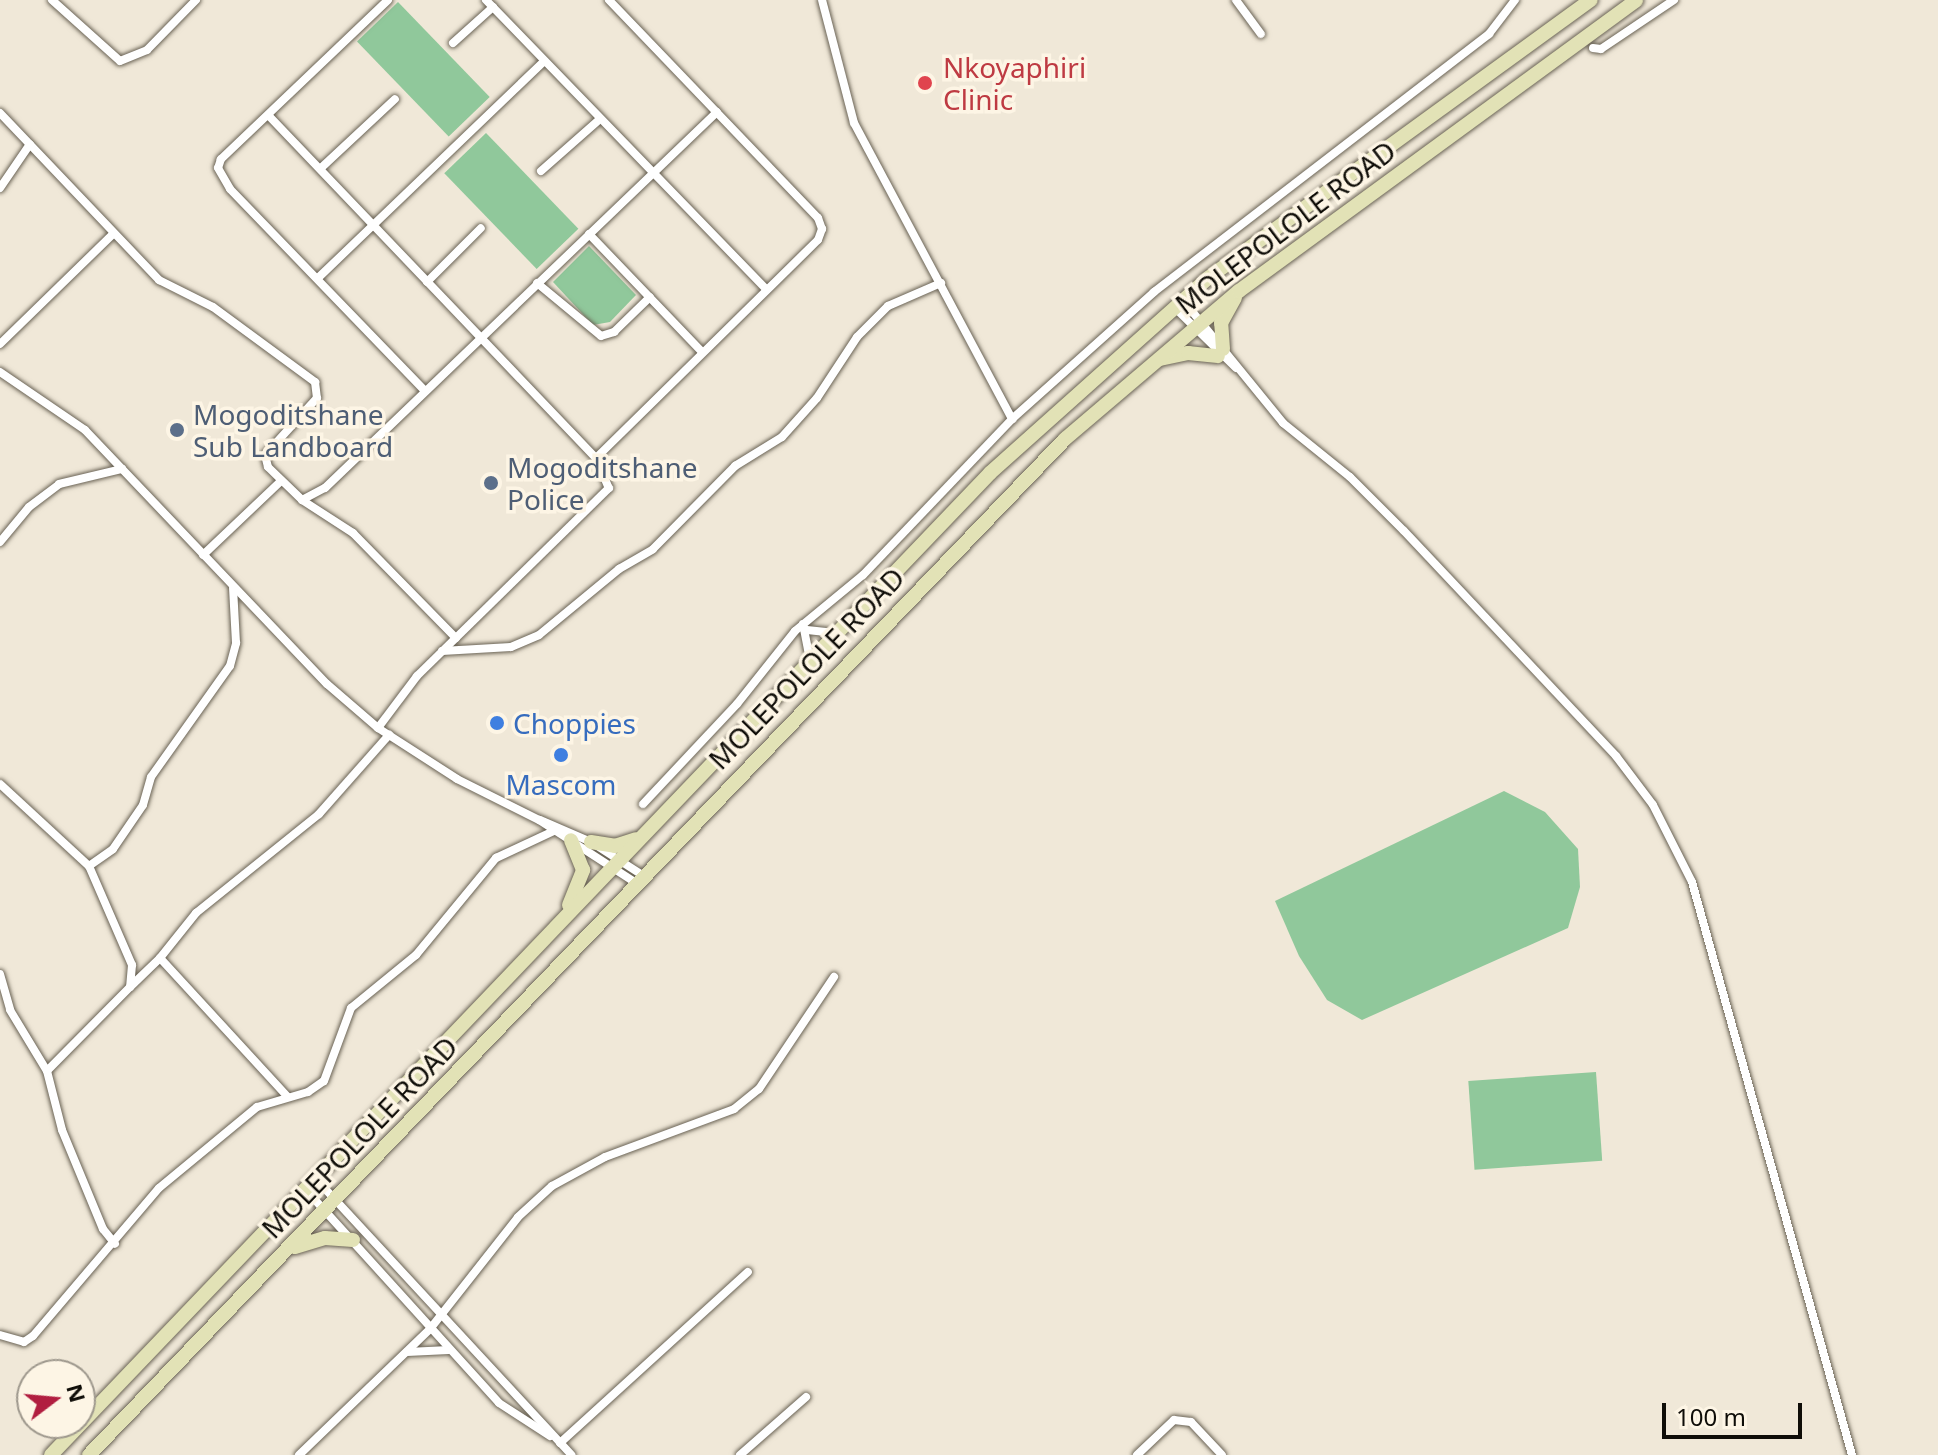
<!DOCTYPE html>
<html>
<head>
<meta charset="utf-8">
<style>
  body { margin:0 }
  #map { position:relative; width:1938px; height:1455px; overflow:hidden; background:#f0e8d8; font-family:"Noto Sans",sans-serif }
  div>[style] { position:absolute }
  .green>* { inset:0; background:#90c89b; transform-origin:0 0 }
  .roads { filter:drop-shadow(0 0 2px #696254) drop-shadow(0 0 2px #696254) }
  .street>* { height:8px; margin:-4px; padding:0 4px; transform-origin:4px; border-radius:4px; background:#fff }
  .primary>* { height:14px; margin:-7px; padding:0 7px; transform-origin:7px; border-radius:7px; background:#e2e2b6 }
  .dots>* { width:22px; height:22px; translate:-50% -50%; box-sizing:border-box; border:4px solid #fdf5e5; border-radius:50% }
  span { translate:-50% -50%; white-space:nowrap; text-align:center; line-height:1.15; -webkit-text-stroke:7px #fdf5e5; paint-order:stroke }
  .health-label { font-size:28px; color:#be3a42 }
  .left { translate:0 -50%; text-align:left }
  .street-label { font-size:28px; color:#0f0d08 }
  .service-label { font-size:28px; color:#4e5e75 }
  .shop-label { font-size:28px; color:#366cbe }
  .north { position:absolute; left:16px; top:1359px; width:80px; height:80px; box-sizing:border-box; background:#fdf5e5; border:2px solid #9e988d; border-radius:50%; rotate:74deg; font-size:22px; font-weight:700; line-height:32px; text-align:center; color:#0f0d08 }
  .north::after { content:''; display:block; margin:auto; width:28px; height:36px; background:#b11e40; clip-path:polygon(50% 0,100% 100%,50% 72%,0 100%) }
  .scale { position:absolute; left:1662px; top:1403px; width:140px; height:36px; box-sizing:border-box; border:4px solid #0f0d08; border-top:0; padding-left:10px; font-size:24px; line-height:28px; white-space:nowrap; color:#0f0d08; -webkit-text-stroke:6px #fdf5e5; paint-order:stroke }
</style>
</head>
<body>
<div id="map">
  <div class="green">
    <i style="left:398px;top:2px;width:132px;height:57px;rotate:46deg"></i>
    <i style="left:486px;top:133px;width:133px;height:58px;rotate:46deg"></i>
    <i style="clip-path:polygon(589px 246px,636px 295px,610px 322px,593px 325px,553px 282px)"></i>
    <i style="clip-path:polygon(1504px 791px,1545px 812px,1578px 849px,1580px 887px,1568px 928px,1362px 1020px,1327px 1000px,1299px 956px,1275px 901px)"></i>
    <i style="left:1596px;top:1072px;width:89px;height:128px;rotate:86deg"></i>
  </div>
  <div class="roads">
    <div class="street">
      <i style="left:52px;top:0;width:91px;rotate:41.9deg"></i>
      <i style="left:120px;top:61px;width:29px;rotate:-22deg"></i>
      <i style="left:147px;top:50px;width:70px;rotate:-45.6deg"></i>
      <i style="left:388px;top:0;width:231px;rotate:136.4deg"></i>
      <i style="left:221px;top:159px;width:9px;rotate:108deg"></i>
      <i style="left:218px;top:168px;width:24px;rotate:60deg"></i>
      <i style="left:230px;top:189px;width:281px;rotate:46deg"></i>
      <i style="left:486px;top:0;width:402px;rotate:45.9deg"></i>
      <i style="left:822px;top:0;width:127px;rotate:75.4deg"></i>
      <i style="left:854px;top:123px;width:336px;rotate:61.9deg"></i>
      <i style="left:1236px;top:0;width:42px;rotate:53.7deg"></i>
      <i style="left:453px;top:43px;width:54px;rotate:-42deg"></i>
      <i style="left:1593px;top:48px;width:8px;rotate:7deg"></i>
      <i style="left:1601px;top:49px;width:88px;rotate:-33.9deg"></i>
      <i style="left:0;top:113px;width:231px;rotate:46.4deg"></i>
      <i style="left:159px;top:280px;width:60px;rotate:26.6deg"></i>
      <i style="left:213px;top:307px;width:127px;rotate:36.3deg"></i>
      <i style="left:315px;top:382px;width:16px;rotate:83deg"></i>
      <i style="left:317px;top:398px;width:77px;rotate:132.4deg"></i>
      <i style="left:265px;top:455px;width:12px;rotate:76deg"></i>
      <i style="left:268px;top:467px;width:47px;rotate:44.1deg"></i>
      <i style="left:302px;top:500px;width:26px;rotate:-28deg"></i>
      <i style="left:325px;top:488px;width:543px;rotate:-43.81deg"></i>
      <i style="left:269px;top:116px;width:473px;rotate:46.3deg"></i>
      <i style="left:596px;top:458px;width:33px;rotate:67deg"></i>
      <i style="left:609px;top:488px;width:269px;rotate:135.6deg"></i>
      <i style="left:417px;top:676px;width:65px;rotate:126.9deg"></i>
      <i style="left:321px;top:168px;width:101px;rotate:-43deg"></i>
      <i style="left:541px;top:171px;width:79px;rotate:-41.4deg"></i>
      <i style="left:0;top:188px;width:53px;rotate:-55.7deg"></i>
      <i style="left:589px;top:234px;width:163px;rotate:46.2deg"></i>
      <i style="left:318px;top:278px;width:313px;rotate:-43.8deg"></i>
      <i style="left:427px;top:282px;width:76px;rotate:-45deg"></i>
      <i style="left:537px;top:283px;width:83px;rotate:39.6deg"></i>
      <i style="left:601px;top:336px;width:14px;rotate:-17deg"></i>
      <i style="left:614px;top:332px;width:50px;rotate:-44.2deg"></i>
      <i style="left:1182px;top:299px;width:160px;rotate:50.8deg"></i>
      <i style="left:1283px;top:423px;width:86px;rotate:38.9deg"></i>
      <i style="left:1350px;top:477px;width:76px;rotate:45deg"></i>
      <i style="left:1404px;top:531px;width:309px;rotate:46.7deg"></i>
      <i style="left:1616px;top:756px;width:61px;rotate:52.9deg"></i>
      <i style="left:1653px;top:805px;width:86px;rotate:63.1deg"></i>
      <i style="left:1692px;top:882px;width:595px;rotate:74.4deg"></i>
      <i style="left:1174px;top:307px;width:87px;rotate:44.5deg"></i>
      <i style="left:0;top:344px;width:156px;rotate:-44.2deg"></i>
      <i style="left:0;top:372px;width:103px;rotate:34.3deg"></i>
      <i style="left:85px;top:430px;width:351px;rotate:46.4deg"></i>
      <i style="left:327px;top:684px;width:67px;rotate:40.8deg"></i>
      <i style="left:378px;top:728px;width:94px;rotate:32.8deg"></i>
      <i style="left:457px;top:779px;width:92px;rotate:26.6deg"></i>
      <i style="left:539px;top:820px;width:116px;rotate:33deg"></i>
      <i style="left:596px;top:458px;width:311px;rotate:-44.5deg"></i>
      <i style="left:818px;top:240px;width:12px;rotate:-70deg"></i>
      <i style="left:822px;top:229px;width:12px;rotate:-110deg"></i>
      <i style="left:818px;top:218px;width:302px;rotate:-133.8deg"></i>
      <i style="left:302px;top:500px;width:61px;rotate:32.9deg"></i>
      <i style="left:353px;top:533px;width:147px;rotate:45.6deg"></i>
      <i style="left:0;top:542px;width:45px;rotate:-50.4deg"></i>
      <i style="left:29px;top:507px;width:38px;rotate:-37deg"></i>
      <i style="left:59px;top:484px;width:65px;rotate:-13.4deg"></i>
      <i style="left:203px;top:555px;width:108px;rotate:-43.5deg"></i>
      <i style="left:803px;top:624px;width:38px;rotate:79deg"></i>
      <i style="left:807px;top:630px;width:31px;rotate:6deg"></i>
      <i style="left:442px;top:651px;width:69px;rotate:-3.3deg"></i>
      <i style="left:511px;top:647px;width:30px;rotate:-23deg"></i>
      <i style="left:539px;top:635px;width:104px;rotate:-39.5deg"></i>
      <i style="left:619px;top:569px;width:39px;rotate:-30deg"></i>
      <i style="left:653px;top:549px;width:117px;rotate:-45.3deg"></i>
      <i style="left:735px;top:466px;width:55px;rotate:-31.7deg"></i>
      <i style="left:782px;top:437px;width:52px;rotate:-48.1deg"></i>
      <i style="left:817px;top:398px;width:73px;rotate:-56.7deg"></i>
      <i style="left:857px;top:337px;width:44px;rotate:-45deg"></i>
      <i style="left:888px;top:306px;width:58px;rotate:-23.5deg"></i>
      <i style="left:0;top:784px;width:121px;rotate:42.7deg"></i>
      <i style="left:89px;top:866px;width:108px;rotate:66.5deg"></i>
      <i style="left:132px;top:965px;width:22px;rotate:95deg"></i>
      <i style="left:130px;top:987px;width:118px;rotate:134.7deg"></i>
      <i style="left:643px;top:804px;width:137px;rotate:-46.8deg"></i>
      <i style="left:737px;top:704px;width:93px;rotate:-51.5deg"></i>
      <i style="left:795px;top:631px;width:88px;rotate:-39.5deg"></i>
      <i style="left:863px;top:575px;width:216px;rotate:-46.3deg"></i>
      <i style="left:1012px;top:419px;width:191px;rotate:-41.8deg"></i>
      <i style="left:1154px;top:292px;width:423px;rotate:-37.6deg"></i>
      <i style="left:1489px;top:34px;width:43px;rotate:-52.6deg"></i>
      <i style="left:540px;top:820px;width:56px;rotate:23.3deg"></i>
      <i style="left:591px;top:842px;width:63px;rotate:32.7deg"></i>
      <i style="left:89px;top:866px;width:29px;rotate:-35deg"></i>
      <i style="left:113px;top:849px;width:53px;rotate:-55.7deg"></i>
      <i style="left:143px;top:805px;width:29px;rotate:-74deg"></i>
      <i style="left:151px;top:777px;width:136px;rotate:-54.6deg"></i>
      <i style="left:230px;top:666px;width:24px;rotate:-75deg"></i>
      <i style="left:236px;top:643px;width:55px;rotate:-93.1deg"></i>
      <i style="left:160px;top:958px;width:58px;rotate:-51.3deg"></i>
      <i style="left:196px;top:913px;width:158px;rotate:-38.8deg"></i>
      <i style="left:319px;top:814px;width:106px;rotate:-48.5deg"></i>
      <i style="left:0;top:974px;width:37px;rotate:74deg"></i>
      <i style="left:10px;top:1010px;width:71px;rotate:58.8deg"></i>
      <i style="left:47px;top:1071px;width:61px;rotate:75.7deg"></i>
      <i style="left:62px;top:1130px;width:107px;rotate:67.5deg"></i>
      <i style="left:103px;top:1229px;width:19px;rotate:51deg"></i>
      <i style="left:130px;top:987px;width:42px;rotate:-44deg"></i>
      <i style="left:160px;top:958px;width:188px;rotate:47.4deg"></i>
      <i style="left:316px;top:1179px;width:376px;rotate:47.2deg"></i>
      <i style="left:306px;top:1190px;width:287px;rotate:47.8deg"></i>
      <i style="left:499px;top:1403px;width:61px;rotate:32.9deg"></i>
      <i style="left:0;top:1335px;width:25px;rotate:16deg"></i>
      <i style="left:24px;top:1342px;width:11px;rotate:-34deg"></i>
      <i style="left:33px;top:1336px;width:194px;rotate:-49.6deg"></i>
      <i style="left:159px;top:1188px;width:127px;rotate:-39.6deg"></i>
      <i style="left:257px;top:1107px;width:53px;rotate:-16.4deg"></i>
      <i style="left:308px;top:1092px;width:19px;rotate:-35deg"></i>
      <i style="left:324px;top:1081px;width:78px;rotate:-69.7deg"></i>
      <i style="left:351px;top:1008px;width:84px;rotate:-39.2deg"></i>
      <i style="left:416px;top:955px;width:126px;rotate:-50.5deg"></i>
      <i style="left:496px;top:858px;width:64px;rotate:-25deg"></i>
      <i style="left:407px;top:1352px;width:42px;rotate:-2.7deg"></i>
      <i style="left:560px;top:1443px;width:254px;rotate:-42.3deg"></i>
      <i style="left:299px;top:1455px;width:182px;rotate:-43.9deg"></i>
      <i style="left:430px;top:1329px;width:142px;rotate:-51.8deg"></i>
      <i style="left:518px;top:1217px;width:46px;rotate:-42.4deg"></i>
      <i style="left:552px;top:1186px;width:60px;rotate:-28.7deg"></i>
      <i style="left:605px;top:1157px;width:138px;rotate:-20.4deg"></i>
      <i style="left:734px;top:1109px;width:32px;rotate:-39deg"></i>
      <i style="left:759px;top:1089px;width:135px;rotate:-56.2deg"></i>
      <i style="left:740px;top:1455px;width:88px;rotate:-41.3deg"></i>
      <i style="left:1137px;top:1455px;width:51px;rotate:-43.4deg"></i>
      <i style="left:1174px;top:1420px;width:17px;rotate:7deg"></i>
      <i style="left:1191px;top:1422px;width:45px;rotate:46.8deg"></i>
    </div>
    <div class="primary">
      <i style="left:1223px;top:349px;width:26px;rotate:-94deg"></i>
      <i style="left:1221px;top:323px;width:29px;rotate:-61deg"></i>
      <i style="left:1160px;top:359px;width:29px;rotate:-12deg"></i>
      <i style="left:1188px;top:353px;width:30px;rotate:6deg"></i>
      <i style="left:591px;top:842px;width:24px;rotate:9deg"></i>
      <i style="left:615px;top:846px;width:22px;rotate:-18deg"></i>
      <i style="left:569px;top:905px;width:38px;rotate:-68deg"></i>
      <i style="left:583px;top:870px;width:32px;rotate:-112deg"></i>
      <i style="left:295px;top:1247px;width:31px;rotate:-17deg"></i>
      <i style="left:325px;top:1238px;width:28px;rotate:4deg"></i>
      <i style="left:51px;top:1455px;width:1359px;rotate:-46.28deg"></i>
      <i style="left:990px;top:473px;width:292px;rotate:-41.8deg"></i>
      <i style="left:1208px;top:278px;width:473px;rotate:-36deg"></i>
      <i style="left:89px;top:1455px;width:1409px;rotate:-46.15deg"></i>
      <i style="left:1065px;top:439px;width:228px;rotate:-40.4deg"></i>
      <i style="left:1239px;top:291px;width:492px;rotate:-36.2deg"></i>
    </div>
  </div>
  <div class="dots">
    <i style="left:925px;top:83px;background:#e0444e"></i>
    <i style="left:177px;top:430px;background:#5c6f8a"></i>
    <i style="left:491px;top:483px;background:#5c6f8a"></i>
    <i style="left:497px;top:723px;background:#3f7fe0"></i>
    <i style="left:561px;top:755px;background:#3f7fe0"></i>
  </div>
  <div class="health-label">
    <span class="left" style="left:943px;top:83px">Nkoyaphiri<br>Clinic</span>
  </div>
  <div class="street-label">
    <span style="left:1285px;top:227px;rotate:-37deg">MOLEPOLOLE ROAD</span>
    <span style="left:806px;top:668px;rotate:-46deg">MOLEPOLOLE ROAD</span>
    <span style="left:359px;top:1137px;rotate:-46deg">MOLEPOLOLE ROAD</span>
  </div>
  <div class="service-label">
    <span class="left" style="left:193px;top:430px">Mogoditshane<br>Sub Landboard</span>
    <span class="left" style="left:507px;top:483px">Mogoditshane<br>Police</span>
  </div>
  <div class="shop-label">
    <span class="left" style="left:513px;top:723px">Choppies</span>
    <span style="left:561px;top:784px">Mascom</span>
  </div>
  <div class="north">N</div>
  <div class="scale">100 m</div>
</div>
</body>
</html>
